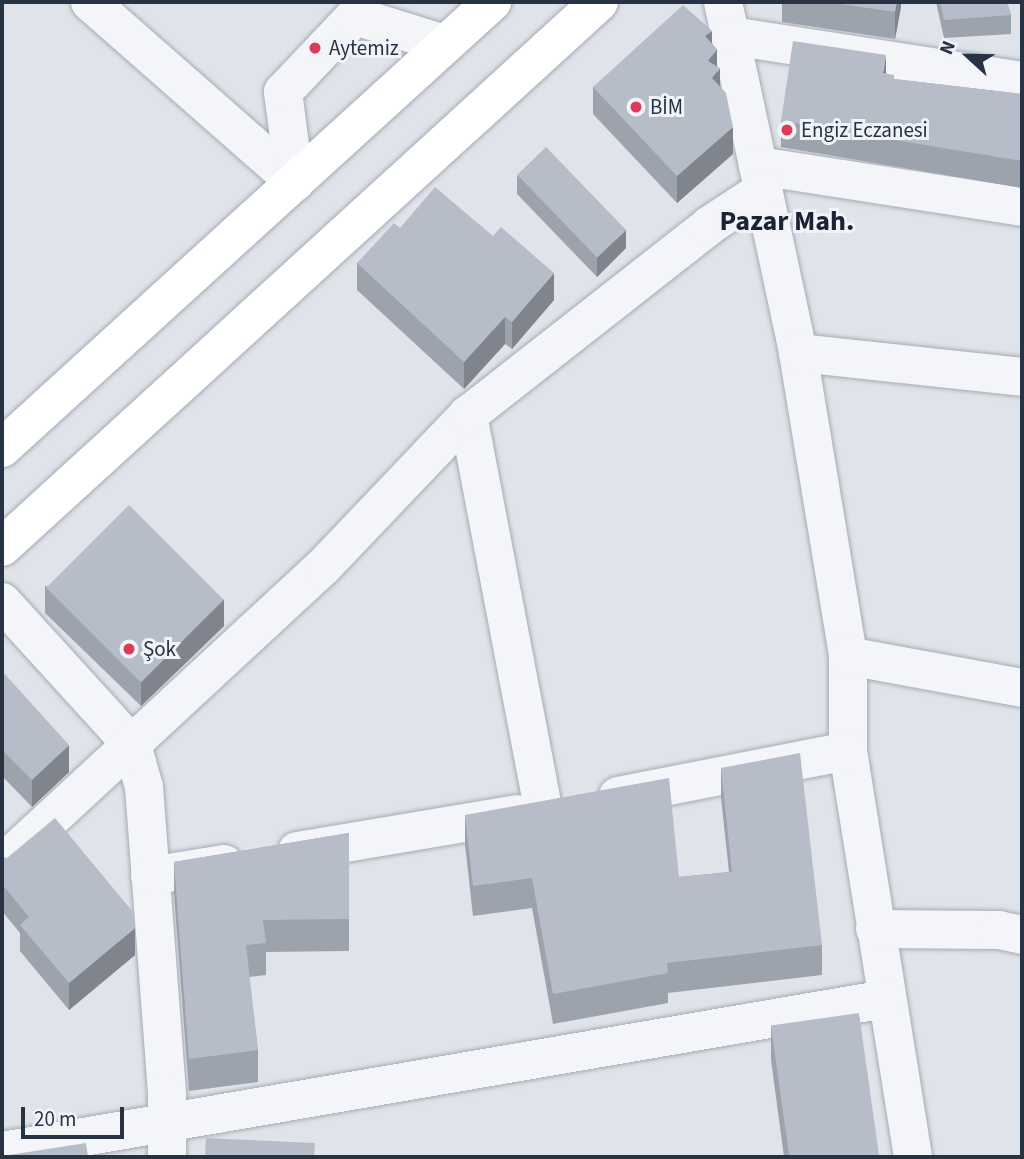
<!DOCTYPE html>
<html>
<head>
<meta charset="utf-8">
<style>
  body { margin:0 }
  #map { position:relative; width:1024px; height:1159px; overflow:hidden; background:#e0e4ea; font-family:"Source Sans 3",sans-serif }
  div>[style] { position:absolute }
  .roads { filter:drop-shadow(0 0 2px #a5abb5) drop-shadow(0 0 2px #a5abb5) }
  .minor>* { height:38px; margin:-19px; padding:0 19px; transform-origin:19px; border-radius:19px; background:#f3f5f8 }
  .highway>* { height:38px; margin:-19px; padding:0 19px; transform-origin:19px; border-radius:19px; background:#fff }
  .wall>* { inset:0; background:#9da3ac }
  .shaded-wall>* { inset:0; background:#80848c }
  .building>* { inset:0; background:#b7bdc8; transform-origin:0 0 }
  .dots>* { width:19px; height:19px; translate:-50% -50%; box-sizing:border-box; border:4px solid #f0f3f7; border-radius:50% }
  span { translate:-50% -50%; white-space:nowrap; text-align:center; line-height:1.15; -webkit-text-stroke:6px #f0f3f7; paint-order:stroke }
  .poi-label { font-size:21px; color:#273243 }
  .left { translate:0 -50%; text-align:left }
  .district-label { font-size:28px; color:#192334; font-weight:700 }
  .frame { position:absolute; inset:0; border:4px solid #273243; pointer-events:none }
  .north { position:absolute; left:933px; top:21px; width:70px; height:70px; -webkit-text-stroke:5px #f0f3f7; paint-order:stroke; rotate:292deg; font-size:19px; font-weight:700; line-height:28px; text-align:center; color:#273243 }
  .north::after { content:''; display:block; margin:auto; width:24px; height:32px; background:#273243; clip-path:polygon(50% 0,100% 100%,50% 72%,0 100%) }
  .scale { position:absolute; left:21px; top:1107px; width:103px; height:32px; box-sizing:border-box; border:4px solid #273243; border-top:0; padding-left:9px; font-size:21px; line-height:24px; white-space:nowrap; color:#273243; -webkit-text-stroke:5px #f0f3f7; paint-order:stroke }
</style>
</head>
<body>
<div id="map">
  <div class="roads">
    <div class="minor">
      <i style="left:90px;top:2px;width:273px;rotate:41.3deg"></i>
      <i style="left:723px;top:2px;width:359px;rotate:77.9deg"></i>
      <i style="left:798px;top:353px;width:307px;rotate:80.6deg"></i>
      <i style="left:848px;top:656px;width:95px;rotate:90deg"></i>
      <i style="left:848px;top:751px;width:411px;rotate:80.9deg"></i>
      <i style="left:731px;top:36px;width:294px;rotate:8.8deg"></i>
      <i style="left:758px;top:166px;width:267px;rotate:8.8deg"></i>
      <i style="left:295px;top:182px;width:91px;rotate:-97.6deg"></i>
      <i style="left:283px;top:92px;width:105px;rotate:-46.5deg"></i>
      <i style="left:355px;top:16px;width:93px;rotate:17.5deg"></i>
      <i style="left:798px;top:353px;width:225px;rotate:6.1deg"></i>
      <i style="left:468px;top:415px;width:402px;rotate:79.2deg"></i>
      <i style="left:2px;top:602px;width:193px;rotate:47.7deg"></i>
      <i style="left:132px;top:745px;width:44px;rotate:74.1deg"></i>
      <i style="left:144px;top:787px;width:309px;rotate:85.7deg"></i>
      <i style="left:167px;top:1095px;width:62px;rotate:90deg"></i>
      <i style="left:848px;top:656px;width:177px;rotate:10.4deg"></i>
      <i style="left:618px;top:796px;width:234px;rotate:-11.1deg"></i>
      <i style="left:297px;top:851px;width:223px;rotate:-9.5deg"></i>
      <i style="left:2px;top:864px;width:437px;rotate:-42.8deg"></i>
      <i style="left:323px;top:567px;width:210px;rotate:-46.4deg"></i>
      <i style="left:468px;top:415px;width:308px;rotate:-38.1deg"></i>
      <i style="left:710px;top:225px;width:64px;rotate:-33.4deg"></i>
      <i style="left:150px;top:876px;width:75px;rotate:-9.2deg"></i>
      <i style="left:875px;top:929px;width:124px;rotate:0.5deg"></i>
      <i style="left:999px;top:930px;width:24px;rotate:12deg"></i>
      <i style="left:2px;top:1151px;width:897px;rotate:-9.76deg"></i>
    </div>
    <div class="highway">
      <i style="left:2px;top:448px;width:663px;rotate:-42.31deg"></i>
      <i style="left:2px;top:547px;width:808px;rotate:-42.39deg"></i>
    </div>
  </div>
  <div class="wall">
    <i style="clip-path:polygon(782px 2px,901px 2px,901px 7px,895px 39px,782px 22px)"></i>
    <i style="clip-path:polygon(936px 2px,1007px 2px,1011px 15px,1011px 34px,944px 38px)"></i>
    <i style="clip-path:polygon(712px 43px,733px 154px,677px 203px,593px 114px,593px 87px)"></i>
    <i style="clip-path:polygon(886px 74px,894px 79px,1022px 94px,1022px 188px,781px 147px,781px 121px)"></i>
    <i style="clip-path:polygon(517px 175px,626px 248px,597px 277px,517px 194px)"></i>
    <i style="clip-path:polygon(400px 228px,554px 300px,512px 349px,505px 344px,464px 389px,357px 290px,357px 263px)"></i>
    <i style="clip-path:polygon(45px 586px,224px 626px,141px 706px,45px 613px)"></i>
    <i style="clip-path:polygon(2px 671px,69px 772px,32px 807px,2px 776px)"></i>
    <i style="clip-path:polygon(721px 768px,822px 945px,822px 975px,668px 993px,668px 1003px,553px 1024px,532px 908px,473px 916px,465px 845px,465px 815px,679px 877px,729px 872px,721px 798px)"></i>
    <i style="clip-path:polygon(349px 833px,349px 951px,266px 952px,266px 975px,249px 977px,258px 1050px,258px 1082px,189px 1091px,174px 894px,174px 862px)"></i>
    <i style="clip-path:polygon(2px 857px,135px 955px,69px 1010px,20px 951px,20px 933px,2px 911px)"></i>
    <i style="clip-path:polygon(771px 1026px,878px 1157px,784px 1157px,771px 1060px)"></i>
  </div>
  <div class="shaded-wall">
    <i style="clip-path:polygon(897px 2px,901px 2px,901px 7px,895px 39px,895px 12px)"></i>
    <i style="clip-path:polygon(712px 31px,712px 56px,717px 49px,717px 73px,720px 68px,720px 95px,708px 88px,705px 36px)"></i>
    <i style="clip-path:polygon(886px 55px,886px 82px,883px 73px)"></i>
    <i style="clip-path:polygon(733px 127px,733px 154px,677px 203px,677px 176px)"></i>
    <i style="clip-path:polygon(626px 230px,626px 248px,597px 277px,597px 258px)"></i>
    <i style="clip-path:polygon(554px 273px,554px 300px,512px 349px,512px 322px)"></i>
    <i style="clip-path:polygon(505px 317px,505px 344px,464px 389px,464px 362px)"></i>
    <i style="clip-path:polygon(224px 599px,224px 626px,141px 706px,141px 679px)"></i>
    <i style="clip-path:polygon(69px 745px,69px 772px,32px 807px,32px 780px)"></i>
    <i style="clip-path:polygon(135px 928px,135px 955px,69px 1010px,69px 983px)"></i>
  </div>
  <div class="building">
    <i style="clip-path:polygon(827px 2px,897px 2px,895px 12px)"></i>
    <i style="clip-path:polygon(940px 2px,1007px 2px,1011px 15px,944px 20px)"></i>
    <i style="clip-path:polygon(683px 5px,712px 31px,705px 36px,717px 49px,708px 61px,720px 68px,712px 78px,726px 93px,733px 127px,677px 176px,593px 87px)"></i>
    <i style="clip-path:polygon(793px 41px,886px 55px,883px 73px,894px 75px,894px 79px,1022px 94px,1022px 161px,781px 121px)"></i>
    <i style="left:546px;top:147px;width:115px;height:40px;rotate:46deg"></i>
    <i style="clip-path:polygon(435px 187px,493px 236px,501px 227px,554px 273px,512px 322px,505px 317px,464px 362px,357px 263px,394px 223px,400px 228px)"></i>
    <i style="left:129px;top:505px;width:134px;height:117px;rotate:45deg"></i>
    <i style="clip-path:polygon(2px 671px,69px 745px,32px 780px,2px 750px)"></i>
    <i style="clip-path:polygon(800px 753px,822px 945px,667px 963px,668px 973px,553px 994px,532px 878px,473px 886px,465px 815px,669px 778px,679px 877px,732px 872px,721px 768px)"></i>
    <i style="clip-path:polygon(55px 818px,133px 912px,135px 928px,69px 983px,20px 925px,29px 917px,2px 884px,2px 857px,7px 858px)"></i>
    <i style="clip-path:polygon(349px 833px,349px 919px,263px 920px,266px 943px,246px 945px,258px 1050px,189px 1059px,174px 862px)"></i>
    <i style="left:859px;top:1013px;width:145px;height:89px;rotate:82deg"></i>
    <i style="clip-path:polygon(206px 1138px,315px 1143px,314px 1157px,205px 1157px)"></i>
    <i style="clip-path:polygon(86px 1143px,88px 1157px,10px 1157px,9px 1155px)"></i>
  </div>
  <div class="dots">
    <i style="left:315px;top:48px;background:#d93b58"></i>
    <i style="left:636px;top:107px;background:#d93b58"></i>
    <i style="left:787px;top:130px;background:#d93b58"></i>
    <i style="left:129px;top:649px;background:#d93b58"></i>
  </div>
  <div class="poi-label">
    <span class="left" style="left:329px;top:48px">Aytemiz</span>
    <span class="left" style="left:650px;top:107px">BİM</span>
    <span class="left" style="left:801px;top:130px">Engiz Eczanesi</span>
    <span class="left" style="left:143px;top:649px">Şok</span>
  </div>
  <div class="district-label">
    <span style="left:787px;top:221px">Pazar Mah.</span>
  </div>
  <div class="frame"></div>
  <div class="north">N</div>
  <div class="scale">20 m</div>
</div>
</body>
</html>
